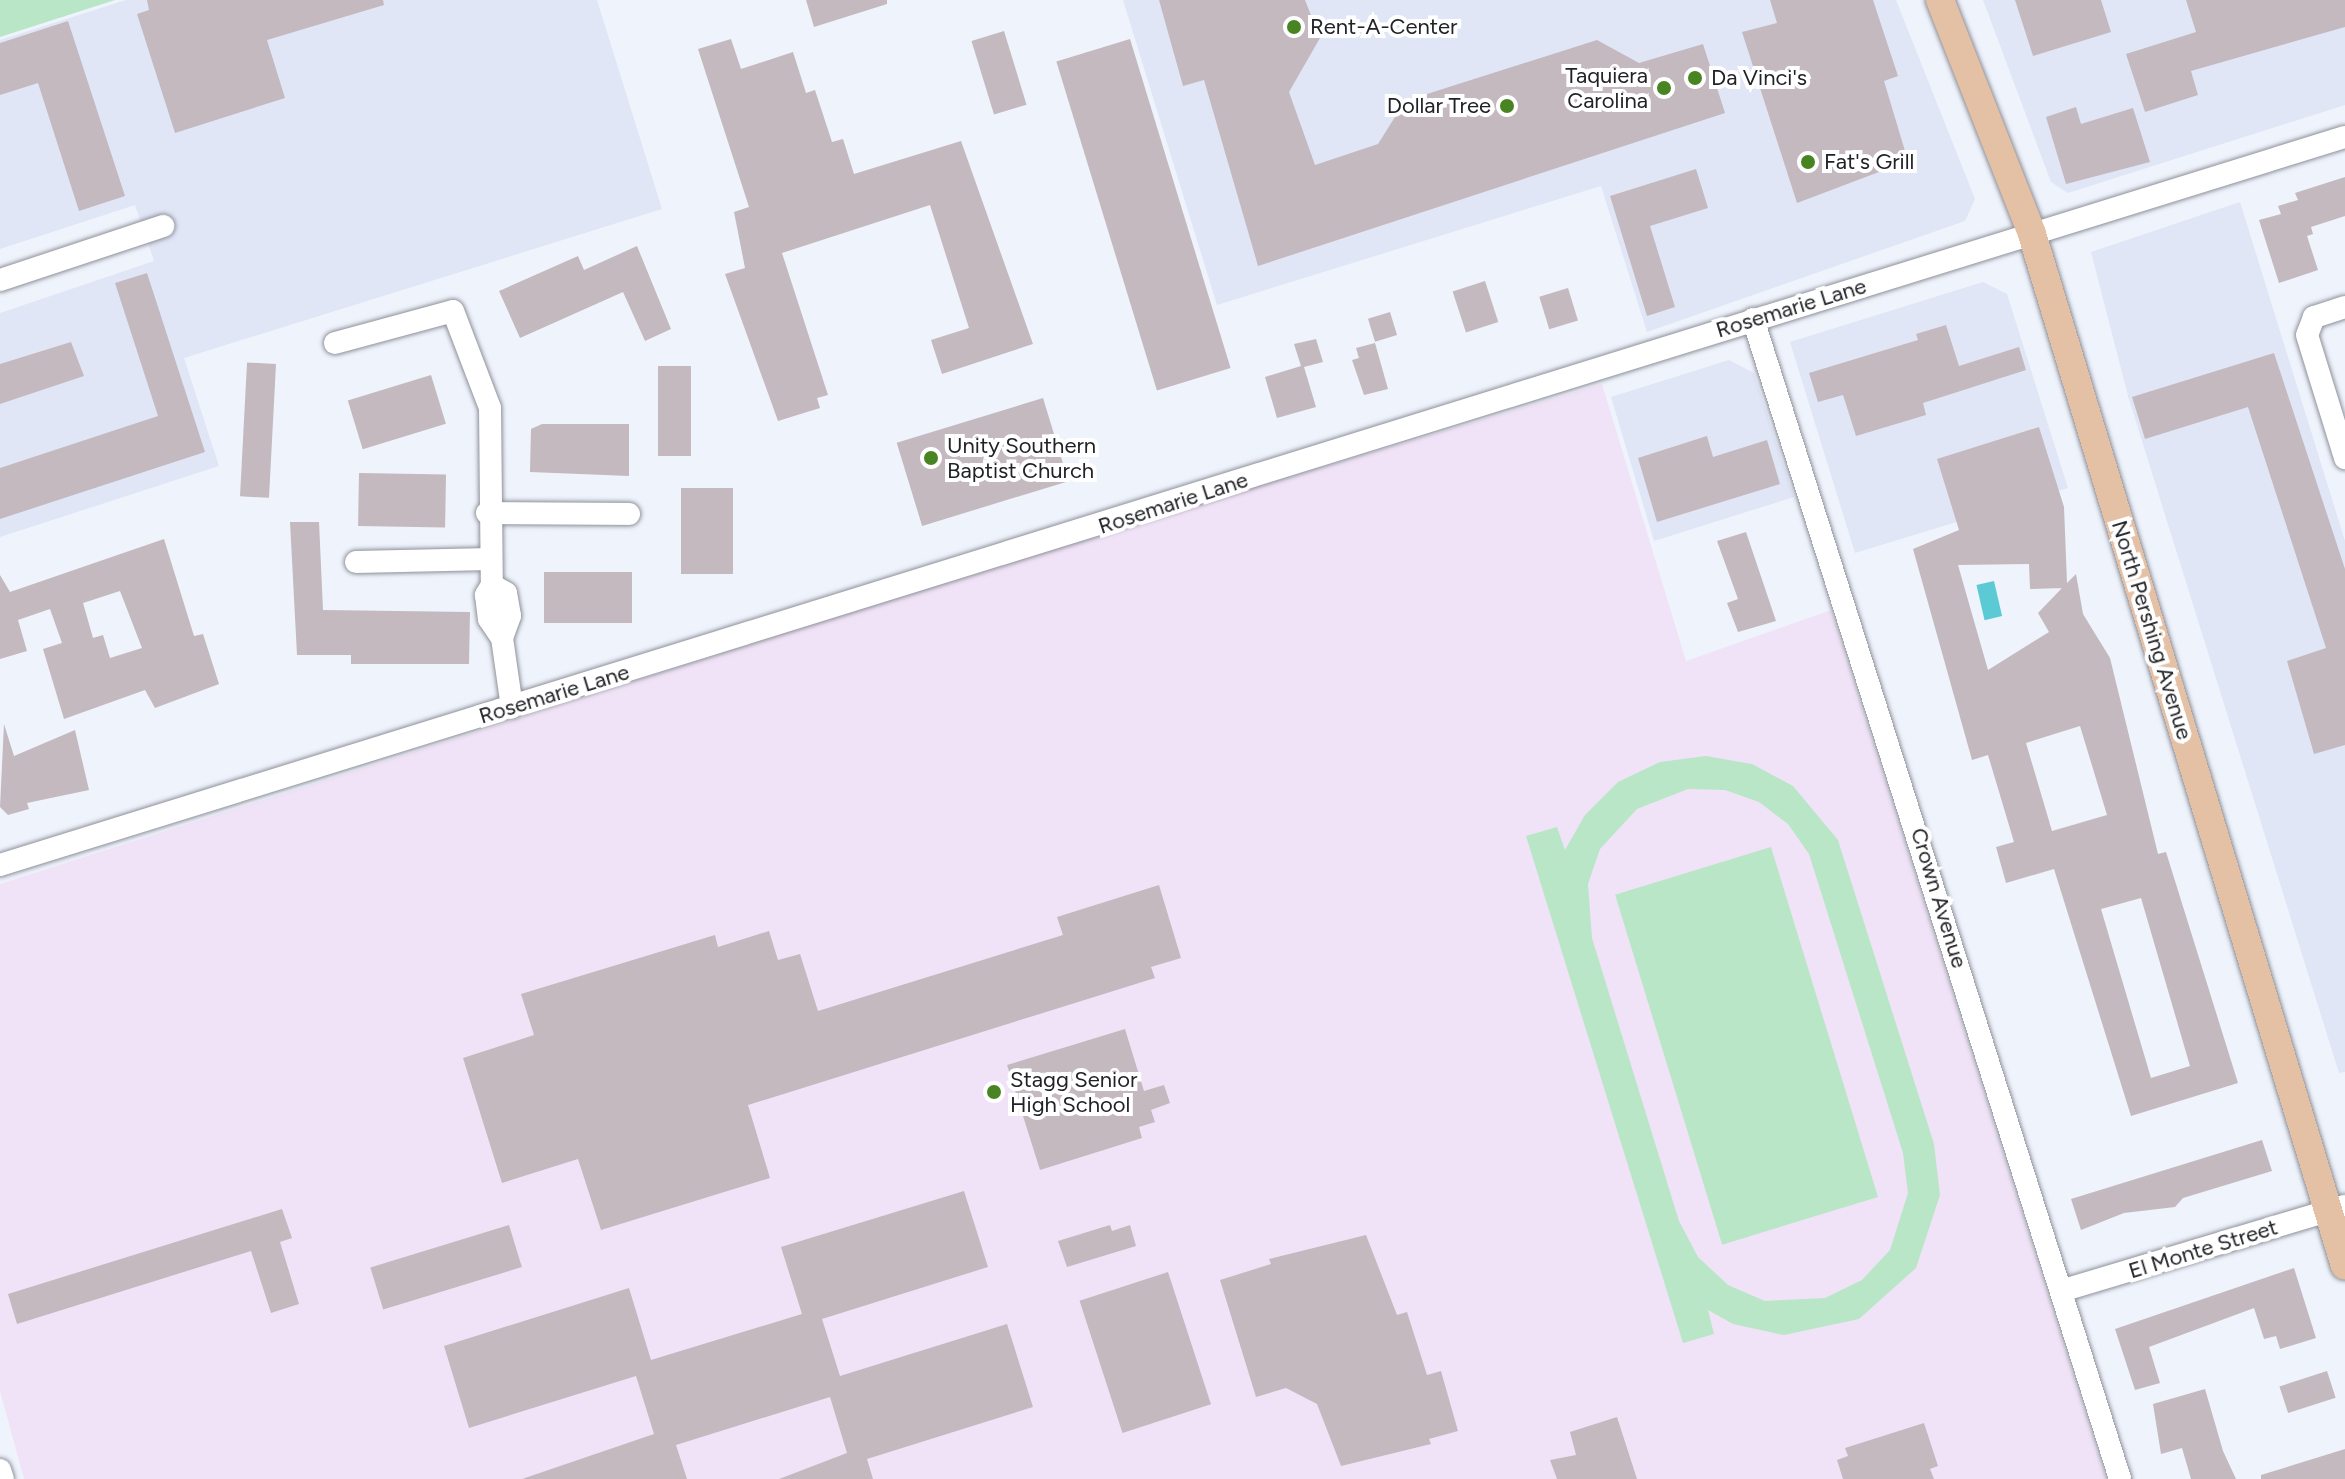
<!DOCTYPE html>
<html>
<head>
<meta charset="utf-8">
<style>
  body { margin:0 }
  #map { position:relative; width:2345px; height:1479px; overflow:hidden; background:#eff3fc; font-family:Figtree,sans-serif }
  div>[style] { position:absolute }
  .built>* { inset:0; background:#e0e6f6 }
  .education>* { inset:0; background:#f1e3f7 }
  .green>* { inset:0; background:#b8e6c6; transform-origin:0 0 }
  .water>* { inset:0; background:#5bcad5; transform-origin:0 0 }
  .building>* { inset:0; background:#c3b9bf; transform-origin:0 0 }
  .roads { filter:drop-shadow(0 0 2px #8e919a) drop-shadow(0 0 2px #8e919a) }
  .minor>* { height:22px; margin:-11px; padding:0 11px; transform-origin:11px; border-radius:11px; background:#fff }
  .major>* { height:28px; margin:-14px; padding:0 14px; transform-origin:14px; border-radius:14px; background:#e4c0a4 }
  .dots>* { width:22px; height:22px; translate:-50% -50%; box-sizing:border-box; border:4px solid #fff; border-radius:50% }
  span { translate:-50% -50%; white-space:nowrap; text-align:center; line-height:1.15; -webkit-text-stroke:8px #fff; paint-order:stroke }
  .poi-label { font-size:22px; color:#212226 }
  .left { translate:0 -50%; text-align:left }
  .right { translate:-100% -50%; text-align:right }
  .street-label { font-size:22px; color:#212226 }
</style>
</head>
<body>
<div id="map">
  <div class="built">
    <i style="clip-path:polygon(126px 0,597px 0,662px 209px,184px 358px,219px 466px,0 537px,0 313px,154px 261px,135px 205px,0 249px,0 40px)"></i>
    <i style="clip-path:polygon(1123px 0,1896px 0,1975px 199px,1965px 221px,1647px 332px,1601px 186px,1217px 305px)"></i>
    <i style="clip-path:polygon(1983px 0,2345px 0,2345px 105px,2068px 193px,2051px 182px)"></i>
    <i style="clip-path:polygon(2240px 202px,2345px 541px,2345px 1072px,2339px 1073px,2128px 396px,2091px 252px)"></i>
    <i style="clip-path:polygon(1983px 282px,2007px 294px,2068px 488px,1855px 553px,1790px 342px)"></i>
    <i style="clip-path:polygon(1729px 360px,1754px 373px,1794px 497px,1654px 541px,1611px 397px)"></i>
  </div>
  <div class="education">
    <i style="clip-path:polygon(1602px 384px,1686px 661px,1831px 610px,2106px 1479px,24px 1479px,0 1391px,0 884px,1068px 543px)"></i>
  </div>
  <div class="green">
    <i style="clip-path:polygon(0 0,115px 0,0 37px)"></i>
    <i style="clip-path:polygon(evenodd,1706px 756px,1752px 764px,1793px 786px,1838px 840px,1934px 1144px,1940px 1195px,1916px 1268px,1859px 1319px,1784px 1335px,1733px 1324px,1708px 1310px,1714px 1334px,1683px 1343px,1526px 836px,1557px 827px,1565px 850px,1585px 815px,1618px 782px,1660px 762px,1706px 756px,1688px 789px,1725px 790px,1759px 802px,1788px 824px,1809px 854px,1903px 1153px,1908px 1193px,1890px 1250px,1862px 1280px,1825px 1298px,1765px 1301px,1728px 1285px,1698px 1257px,1679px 1221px,1592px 938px,1588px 884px,1600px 849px,1637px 809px,1688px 789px)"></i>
    <i style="left:1771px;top:847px;width:366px;height:163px;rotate:73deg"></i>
  </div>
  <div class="water">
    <i style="left:1994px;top:581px;width:36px;height:18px;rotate:77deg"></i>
  </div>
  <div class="building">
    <i style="clip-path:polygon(147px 0,383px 0,384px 5px,267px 40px,285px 98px,175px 133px,137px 14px,149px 10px)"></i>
    <i style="clip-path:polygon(806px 0,887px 0,887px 4px,814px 27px)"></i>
    <i style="clip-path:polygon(1159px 0,1305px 0,1320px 38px,1289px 92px,1315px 165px,1378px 144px,1405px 101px,1597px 40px,1639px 63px,1703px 44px,1725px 113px,1258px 266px,1204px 80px,1183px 86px)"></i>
    <i style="clip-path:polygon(1770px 0,1873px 0,1898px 76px,1884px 81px,1908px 161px,1797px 203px,1742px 32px,1777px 23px)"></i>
    <i style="clip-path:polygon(2015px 0,2101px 0,2111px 32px,2033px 56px)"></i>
    <i style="clip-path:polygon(2186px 0,2345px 0,2345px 27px,2191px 71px,2198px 95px,2145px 112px,2126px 54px,2196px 32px)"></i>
    <i style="clip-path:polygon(68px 21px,125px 196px,79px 211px,38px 83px,0 95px,0 43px)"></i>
    <i style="left:1004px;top:31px;width:77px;height:34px;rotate:73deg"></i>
    <i style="clip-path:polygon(731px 39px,741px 69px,793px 52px,806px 93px,815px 90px,832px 142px,843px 139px,854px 174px,961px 141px,1033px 344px,942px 374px,931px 340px,969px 328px,930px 205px,782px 253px,828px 395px,817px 398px,820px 408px,778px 421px,725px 274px,745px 268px,734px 212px,749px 207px,698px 49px)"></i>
    <i style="left:1130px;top:39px;width:344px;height:77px;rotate:73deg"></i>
    <i style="clip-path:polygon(2076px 107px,2081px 124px,2133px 108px,2150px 162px,2066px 184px,2046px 117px)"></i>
    <i style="clip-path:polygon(1696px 169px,1708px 208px,1650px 226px,1675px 307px,1647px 316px,1610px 196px)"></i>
    <i style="clip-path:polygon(2345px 177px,2345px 216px,2311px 227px,2313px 234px,2307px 236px,2318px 270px,2279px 283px,2259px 220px,2281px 214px,2278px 206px,2298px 200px,2295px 193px)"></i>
    <i style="clip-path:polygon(637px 246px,671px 329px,645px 341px,623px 292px,520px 338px,499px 291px,578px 256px,584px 270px)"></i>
    <i style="clip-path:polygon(147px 273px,205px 452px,0 519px,0 468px,158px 416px,115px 283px)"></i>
    <i style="left:1485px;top:281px;width:43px;height:34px;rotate:72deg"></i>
    <i style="left:1568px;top:288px;width:34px;height:30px;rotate:73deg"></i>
    <i style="left:1390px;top:312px;width:24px;height:23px;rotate:73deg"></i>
    <i style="clip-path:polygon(1946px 325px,1959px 366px,2019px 347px,2026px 370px,1923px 403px,1926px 415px,1856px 436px,1843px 395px,1818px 402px,1809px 373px,1918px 340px,1916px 334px)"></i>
    <i style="clip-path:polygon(1316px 339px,1323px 362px,1304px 367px,1316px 407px,1277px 418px,1265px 377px,1301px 366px,1294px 344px)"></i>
    <i style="clip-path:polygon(71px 342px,84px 376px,0 404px,0 364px)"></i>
    <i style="clip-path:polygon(1375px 343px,1388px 389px,1364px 395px,1352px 360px,1359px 358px,1356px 348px)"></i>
    <i style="clip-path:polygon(2274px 353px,2345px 569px,2345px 745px,2314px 754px,2287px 661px,2326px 648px,2248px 407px,2145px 439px,2132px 397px)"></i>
    <i style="left:276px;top:364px;width:134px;height:29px;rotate:93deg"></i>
    <i style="left:658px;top:366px;width:33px;height:90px"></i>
    <i style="left:431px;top:375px;width:51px;height:87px;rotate:73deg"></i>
    <i style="left:1043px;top:398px;width:87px;height:153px;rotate:73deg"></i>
    <i style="clip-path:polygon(542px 424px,629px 424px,629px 476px,530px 472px,531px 429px)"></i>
    <i style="clip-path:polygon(evenodd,2039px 427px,2064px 507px,2067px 583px,2076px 574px,2083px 614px,2110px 658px,2158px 854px,2166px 852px,2238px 1083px,2131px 1116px,2054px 869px,2006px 883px,1996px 847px,2014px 842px,1988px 755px,1972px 760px,1913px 549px,1959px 530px,1937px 459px,2039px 427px,2029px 564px,2030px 589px,2062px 588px,2038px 613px,2049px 632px,1988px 670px,1958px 565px,2029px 564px,2039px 427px,2080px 726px,2107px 815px,2052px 831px,2026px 743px,2080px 726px,2039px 427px,2141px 898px,2190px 1066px,2151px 1078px,2101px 909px,2141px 898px)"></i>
    <i style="clip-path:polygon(1707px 436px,1713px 457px,1767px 440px,1780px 484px,1657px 522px,1638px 458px)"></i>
    <i style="left:359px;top:473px;width:87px;height:53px;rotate:1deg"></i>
    <i style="left:681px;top:488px;width:52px;height:86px"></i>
    <i style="clip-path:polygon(290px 522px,319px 522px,323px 610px,470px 612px,469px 664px,351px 664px,351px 655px,297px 655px)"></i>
    <i style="clip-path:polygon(1746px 532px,1776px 621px,1738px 632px,1727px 603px,1738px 599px,1717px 541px)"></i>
    <i style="clip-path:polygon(evenodd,164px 539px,194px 636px,203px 634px,219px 684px,155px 708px,145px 690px,64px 719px,43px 649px,62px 643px,50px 609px,18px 620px,27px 651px,0 659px,0 575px,10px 592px,164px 539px,120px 591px,142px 648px,110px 658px,103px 635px,93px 638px,83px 603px,120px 591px)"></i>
    <i style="left:544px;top:572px;width:88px;height:51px"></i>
    <i style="clip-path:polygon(4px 724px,14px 756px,75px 730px,89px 790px,27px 803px,29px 809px,8px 815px,0 807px)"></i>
    <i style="clip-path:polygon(1159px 885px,1181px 958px,1151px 967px,1155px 978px,748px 1105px,770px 1178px,601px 1230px,578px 1159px,502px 1183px,463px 1058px,534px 1035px,521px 994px,715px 935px,718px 947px,769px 931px,778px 960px,800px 954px,818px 1011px,1063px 935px,1057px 917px)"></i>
    <i style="clip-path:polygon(1125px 1029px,1144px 1091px,1164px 1085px,1170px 1103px,1151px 1110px,1155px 1122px,1139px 1127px,1142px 1138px,1040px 1170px,1007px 1065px)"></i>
    <i style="clip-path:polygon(2262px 1140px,2272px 1171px,2183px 1198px,2175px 1207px,2124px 1213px,2081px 1230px,2071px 1199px)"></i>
    <i style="clip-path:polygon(964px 1191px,988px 1267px,822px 1319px,840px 1376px,1007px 1324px,1033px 1407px,867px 1459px,873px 1479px,779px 1479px,847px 1453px,830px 1397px,676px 1445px,687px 1479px,522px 1479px,654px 1434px,636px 1376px,469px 1428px,444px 1346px,629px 1288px,651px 1360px,802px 1314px,781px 1247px)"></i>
    <i style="clip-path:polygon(282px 1209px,292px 1238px,280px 1242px,299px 1304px,271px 1313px,251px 1251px,17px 1324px,8px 1294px)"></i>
    <i style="left:509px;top:1225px;width:44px;height:145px;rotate:73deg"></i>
    <i style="clip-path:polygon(1110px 1225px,1112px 1231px,1130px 1225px,1136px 1246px,1067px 1267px,1058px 1241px)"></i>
    <i style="clip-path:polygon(1366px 1235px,1397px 1315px,1407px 1312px,1427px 1375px,1441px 1371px,1458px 1431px,1429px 1439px,1431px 1444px,1341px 1466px,1317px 1404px,1286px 1388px,1256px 1397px,1220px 1280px,1271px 1264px,1269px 1259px)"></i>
    <i style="clip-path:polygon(2294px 1268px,2316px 1338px,2280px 1349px,2276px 1336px,2264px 1339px,2254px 1308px,2149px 1347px,2160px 1383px,2135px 1390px,2115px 1329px)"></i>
    <i style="left:1168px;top:1272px;width:139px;height:93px;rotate:72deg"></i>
    <i style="left:2327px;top:1371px;width:28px;height:50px;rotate:72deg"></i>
    <i style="clip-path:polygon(2205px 1389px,2223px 1451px,2236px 1479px,2191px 1479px,2182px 1448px,2161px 1454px,2153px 1404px)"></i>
    <i style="clip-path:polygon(1617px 1417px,1637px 1479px,1557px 1479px,1550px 1460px,1576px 1455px,1570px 1432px)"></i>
    <i style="clip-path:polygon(1924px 1423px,1938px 1466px,1930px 1469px,1934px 1479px,1843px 1479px,1837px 1460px,1848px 1456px,1845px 1448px)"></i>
    <i style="clip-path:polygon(2345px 1449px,2345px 1479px,2261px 1479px,2261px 1475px)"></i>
  </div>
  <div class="roads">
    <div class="minor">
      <i style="left:0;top:280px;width:172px;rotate:-18.3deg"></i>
      <i style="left:2345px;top:307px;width:33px;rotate:162deg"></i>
      <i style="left:2314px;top:317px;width:19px;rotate:111deg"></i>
      <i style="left:2307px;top:335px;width:129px;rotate:72.8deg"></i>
      <i style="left:1753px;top:319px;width:1217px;rotate:72.44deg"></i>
      <i style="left:335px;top:343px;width:122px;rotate:-15.2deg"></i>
      <i style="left:453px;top:311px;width:104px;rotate:69.1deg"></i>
      <i style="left:490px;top:408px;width:177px;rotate:89.4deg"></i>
      <i style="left:492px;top:585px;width:12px;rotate:121deg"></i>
      <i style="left:486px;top:595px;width:24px;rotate:83deg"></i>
      <i style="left:489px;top:619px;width:23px;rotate:56deg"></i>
      <i style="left:502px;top:638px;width:70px;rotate:81.8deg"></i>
      <i style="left:487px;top:513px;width:142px;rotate:0.4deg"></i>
      <i style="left:356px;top:562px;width:135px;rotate:-1.3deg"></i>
      <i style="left:492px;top:585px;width:16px;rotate:30deg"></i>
      <i style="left:506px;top:593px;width:23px;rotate:80deg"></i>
      <i style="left:510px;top:616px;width:23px;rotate:110deg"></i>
      <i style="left:0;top:865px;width:2455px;rotate:-17.25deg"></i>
      <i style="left:2061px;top:1291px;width:296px;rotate:-16.7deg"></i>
      <i style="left:0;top:1470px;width:9px;rotate:72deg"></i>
    </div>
    <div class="major">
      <i style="left:1940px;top:0;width:251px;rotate:68.5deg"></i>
      <i style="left:2032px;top:234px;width:1078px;rotate:73.13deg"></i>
    </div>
  </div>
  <div class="dots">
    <i style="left:1294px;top:27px;background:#488422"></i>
    <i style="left:1695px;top:78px;background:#488422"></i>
    <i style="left:1664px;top:88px;background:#488422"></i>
    <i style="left:1507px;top:106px;background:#488422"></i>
    <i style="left:1808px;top:162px;background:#488422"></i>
    <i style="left:931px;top:458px;background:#488422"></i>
    <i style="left:994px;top:1092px;background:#488422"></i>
  </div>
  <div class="poi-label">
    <span class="left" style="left:1310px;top:27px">Rent-A-Center</span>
    <span class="right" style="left:1648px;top:88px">Taquiera<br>Carolina</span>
    <span class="left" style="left:1711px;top:78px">Da Vinci's</span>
    <span class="right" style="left:1491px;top:106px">Dollar Tree</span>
    <span class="left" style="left:1824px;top:162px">Fat's Grill</span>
    <span class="left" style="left:947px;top:458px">Unity Southern<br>Baptist Church</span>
    <span class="left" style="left:1010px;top:1092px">Stagg Senior<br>High School</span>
  </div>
  <div class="street-label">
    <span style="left:1791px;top:308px;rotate:-17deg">Rosemarie Lane</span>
    <span style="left:1173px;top:503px;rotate:-18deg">Rosemarie Lane</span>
    <span style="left:2152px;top:630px;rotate:73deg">North Pershing Avenue</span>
    <span style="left:554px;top:694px;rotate:-17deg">Rosemarie Lane</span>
    <span style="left:1939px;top:898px;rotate:73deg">Crown Avenue</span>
    <span style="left:2203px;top:1249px;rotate:-17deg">El Monte Street</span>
  </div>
</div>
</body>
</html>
